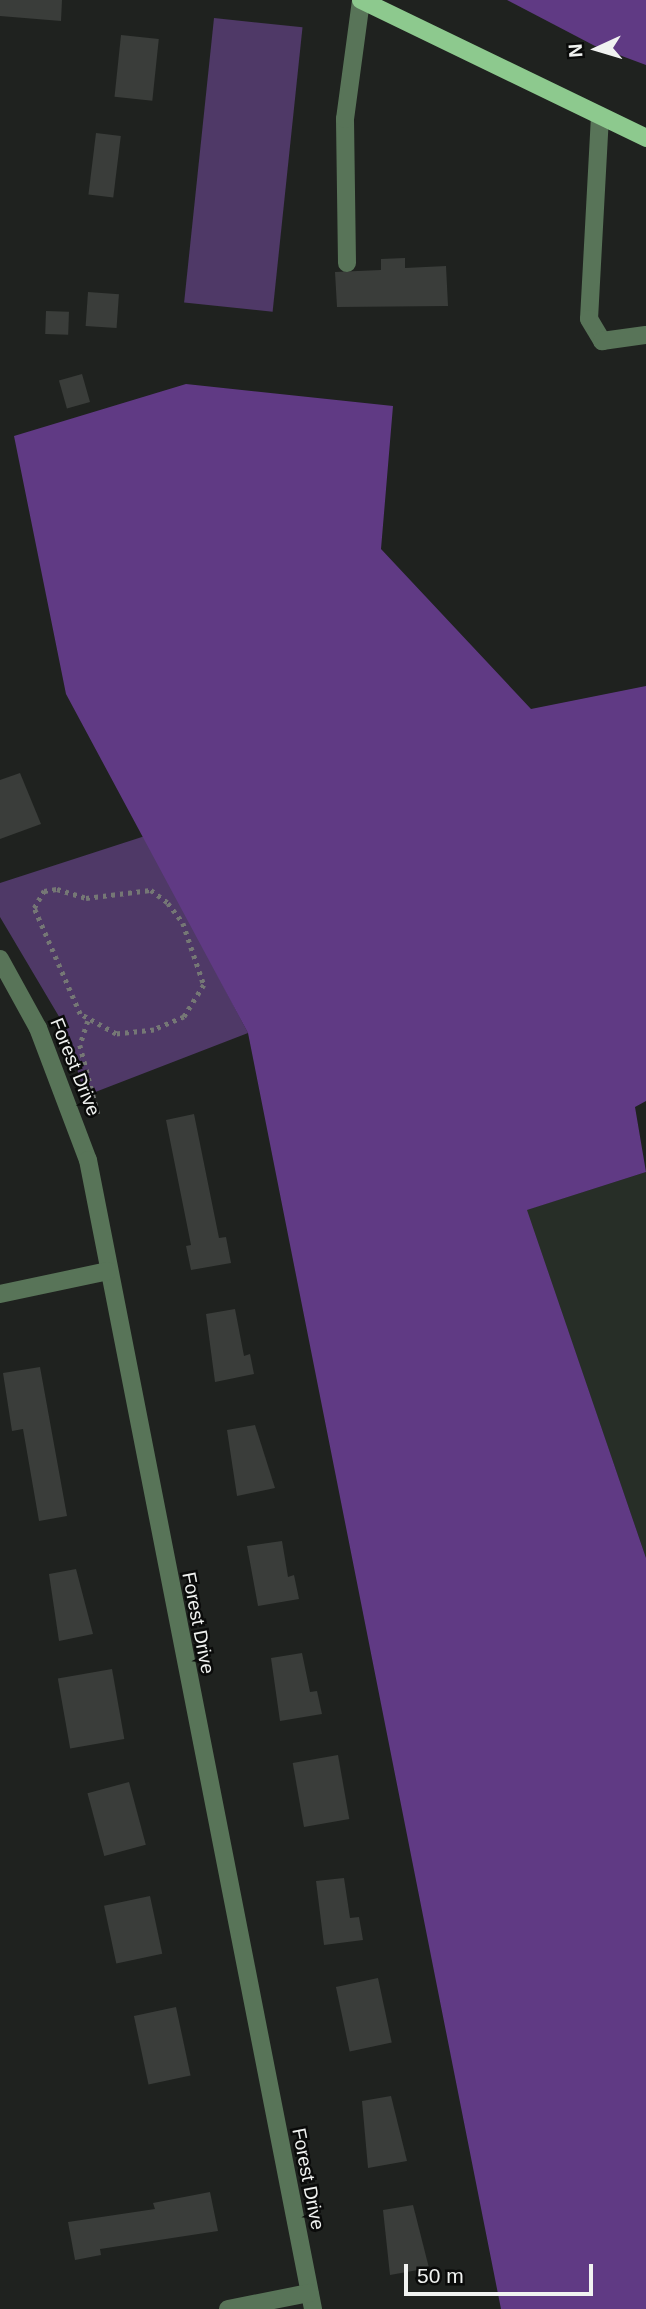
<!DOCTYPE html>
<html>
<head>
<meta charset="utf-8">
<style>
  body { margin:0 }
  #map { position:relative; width:646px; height:2309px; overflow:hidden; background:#1f221f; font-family:Arial,sans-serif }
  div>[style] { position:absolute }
  .built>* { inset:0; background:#272e27 }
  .green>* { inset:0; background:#4f3967; transform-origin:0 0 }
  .forest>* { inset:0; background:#603a84 }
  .building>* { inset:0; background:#3a3d3a; transform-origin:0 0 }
  .path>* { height:4.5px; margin-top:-2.25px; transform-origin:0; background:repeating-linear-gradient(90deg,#757775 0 3.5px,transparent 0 8.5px) }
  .minor>* { height:18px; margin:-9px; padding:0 9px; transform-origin:9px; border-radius:9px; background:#587458 }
  .major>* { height:18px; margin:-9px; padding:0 9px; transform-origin:9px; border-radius:9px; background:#8dc98e }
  span { translate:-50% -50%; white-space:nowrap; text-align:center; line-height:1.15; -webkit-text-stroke:5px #0a0b0a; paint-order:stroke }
  .street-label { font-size:19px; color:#f1f3f1 }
  .north { position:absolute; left:562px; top:14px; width:70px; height:70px; -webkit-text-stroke:5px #0a0b0a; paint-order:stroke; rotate:266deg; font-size:19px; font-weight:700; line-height:28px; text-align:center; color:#f1f3f1 }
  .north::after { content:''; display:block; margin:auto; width:24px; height:32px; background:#f1f3f1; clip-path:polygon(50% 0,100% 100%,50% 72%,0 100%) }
  .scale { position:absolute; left:404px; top:2264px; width:189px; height:32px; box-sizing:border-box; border:4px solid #f1f3f1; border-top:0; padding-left:9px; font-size:21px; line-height:24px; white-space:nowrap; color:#f1f3f1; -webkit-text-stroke:5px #0a0b0a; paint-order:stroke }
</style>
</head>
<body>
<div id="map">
  <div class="built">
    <i style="clip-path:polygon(646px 1172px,646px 1558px,526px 1210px)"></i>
  </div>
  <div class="green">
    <i style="left:214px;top:18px;width:89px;height:286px;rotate:6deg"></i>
    <i style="clip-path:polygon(145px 836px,248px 1033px,85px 1096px,64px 1025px,0 917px,0 883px)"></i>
  </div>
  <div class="forest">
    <i style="clip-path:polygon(507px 0,646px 0,646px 65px,595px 46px)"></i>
    <i style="clip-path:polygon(186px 384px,393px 406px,381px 549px,531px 709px,646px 686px,646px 1101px,635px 1107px,646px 1172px,527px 1210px,646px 1558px,646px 2309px,501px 2309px,248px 1033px,66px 694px,14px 436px)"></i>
  </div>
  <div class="building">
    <i style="clip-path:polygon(0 0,62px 0,61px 21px,0 16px)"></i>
    <i style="left:121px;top:35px;width:38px;height:62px;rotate:6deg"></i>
    <i style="left:96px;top:133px;width:25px;height:62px;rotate:7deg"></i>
    <i style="clip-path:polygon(405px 258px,405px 268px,446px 266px,448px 306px,337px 307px,335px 272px,381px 270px,381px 259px)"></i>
    <i style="left:88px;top:292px;width:31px;height:34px;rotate:4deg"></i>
    <i style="left:46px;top:311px;width:23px;height:23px;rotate:2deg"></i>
    <i style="left:82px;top:374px;width:29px;height:24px;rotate:74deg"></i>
    <i style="clip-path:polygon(20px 773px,41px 824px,0 839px,0 780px)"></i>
    <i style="clip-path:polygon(194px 1114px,219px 1238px,226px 1237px,231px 1263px,191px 1270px,186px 1246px,191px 1245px,166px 1120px)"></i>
    <i style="clip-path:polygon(235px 1309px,244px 1356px,250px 1354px,254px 1374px,215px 1382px,206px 1314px)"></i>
    <i style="clip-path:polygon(40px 1367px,67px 1516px,39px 1521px,23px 1429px,12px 1431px,3px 1373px)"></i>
    <i style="clip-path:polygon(255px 1425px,275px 1488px,237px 1496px,227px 1430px)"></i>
    <i style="clip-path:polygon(282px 1541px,288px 1577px,294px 1575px,299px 1599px,258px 1606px,247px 1546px)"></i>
    <i style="clip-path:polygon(76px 1569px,93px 1634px,59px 1641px,49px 1574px)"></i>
    <i style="clip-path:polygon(302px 1653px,310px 1692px,317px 1691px,322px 1714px,280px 1721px,271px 1658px)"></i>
    <i style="left:112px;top:1669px;width:71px;height:55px;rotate:80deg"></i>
    <i style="left:338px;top:1755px;width:65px;height:46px;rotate:80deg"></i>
    <i style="left:129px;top:1782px;width:65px;height:43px;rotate:75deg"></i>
    <i style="clip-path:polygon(344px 1878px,350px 1918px,359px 1917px,363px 1940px,324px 1945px,316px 1881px)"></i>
    <i style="left:150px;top:1896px;width:59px;height:47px;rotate:78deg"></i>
    <i style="left:378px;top:1978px;width:66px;height:43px;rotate:78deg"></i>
    <i style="left:176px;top:2007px;width:70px;height:43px;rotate:78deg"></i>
    <i style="clip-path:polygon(391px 2096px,407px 2161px,368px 2168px,362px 2101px)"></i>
    <i style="clip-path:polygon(210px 2192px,218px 2231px,100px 2249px,101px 2255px,75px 2260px,68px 2222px,155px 2209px,153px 2203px)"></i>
    <i style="clip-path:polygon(413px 2205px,429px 2268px,390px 2275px,383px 2210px)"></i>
  </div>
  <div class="path">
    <i style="left:57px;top:889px;width:30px;rotate:17deg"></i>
    <i style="left:86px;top:898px;width:65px;rotate:-7deg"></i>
    <i style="left:151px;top:890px;width:21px;rotate:37deg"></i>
    <i style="left:168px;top:903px;width:25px;rotate:53deg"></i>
    <i style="left:183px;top:923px;width:65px;rotate:71.3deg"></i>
    <i style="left:204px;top:985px;width:38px;rotate:122deg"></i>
    <i style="left:184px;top:1017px;width:33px;rotate:157deg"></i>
    <i style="left:154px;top:1030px;width:38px;rotate:174deg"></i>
    <i style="left:116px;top:1034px;width:41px;rotate:-150.9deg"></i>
    <i style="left:80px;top:1014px;width:116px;rotate:-113.5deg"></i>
    <i style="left:34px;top:908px;width:20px;rotate:-60deg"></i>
    <i style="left:44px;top:891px;width:13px;rotate:-9deg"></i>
    <i style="left:88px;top:1021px;width:25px;rotate:108deg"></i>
    <i style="left:80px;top:1045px;width:71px;rotate:75.4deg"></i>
  </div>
  <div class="minor">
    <i style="left:600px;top:116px;width:203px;rotate:93.1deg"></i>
    <i style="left:589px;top:319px;width:26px;rotate:59deg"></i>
    <i style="left:602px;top:341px;width:44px;rotate:-7.8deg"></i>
    <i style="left:347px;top:263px;width:144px;rotate:-90.8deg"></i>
    <i style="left:345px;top:119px;width:120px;rotate:-82.3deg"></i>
    <i style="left:0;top:959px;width:79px;rotate:61.2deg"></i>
    <i style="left:38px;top:1028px;width:141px;rotate:69.3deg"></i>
    <i style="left:88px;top:1160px;width:1171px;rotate:78.92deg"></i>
    <i style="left:0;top:1294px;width:110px;rotate:-12deg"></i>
    <i style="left:228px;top:2309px;width:83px;rotate:-11.2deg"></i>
  </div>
  <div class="major">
    <i style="left:361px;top:0;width:317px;rotate:25.8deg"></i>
  </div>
  <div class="street-label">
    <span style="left:75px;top:1067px;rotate:68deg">Forest Drive</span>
    <span style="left:198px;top:1623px;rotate:79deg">Forest Drive</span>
    <span style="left:308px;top:2179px;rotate:79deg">Forest Drive</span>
  </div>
  <div class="north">N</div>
  <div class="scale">50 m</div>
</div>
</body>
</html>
